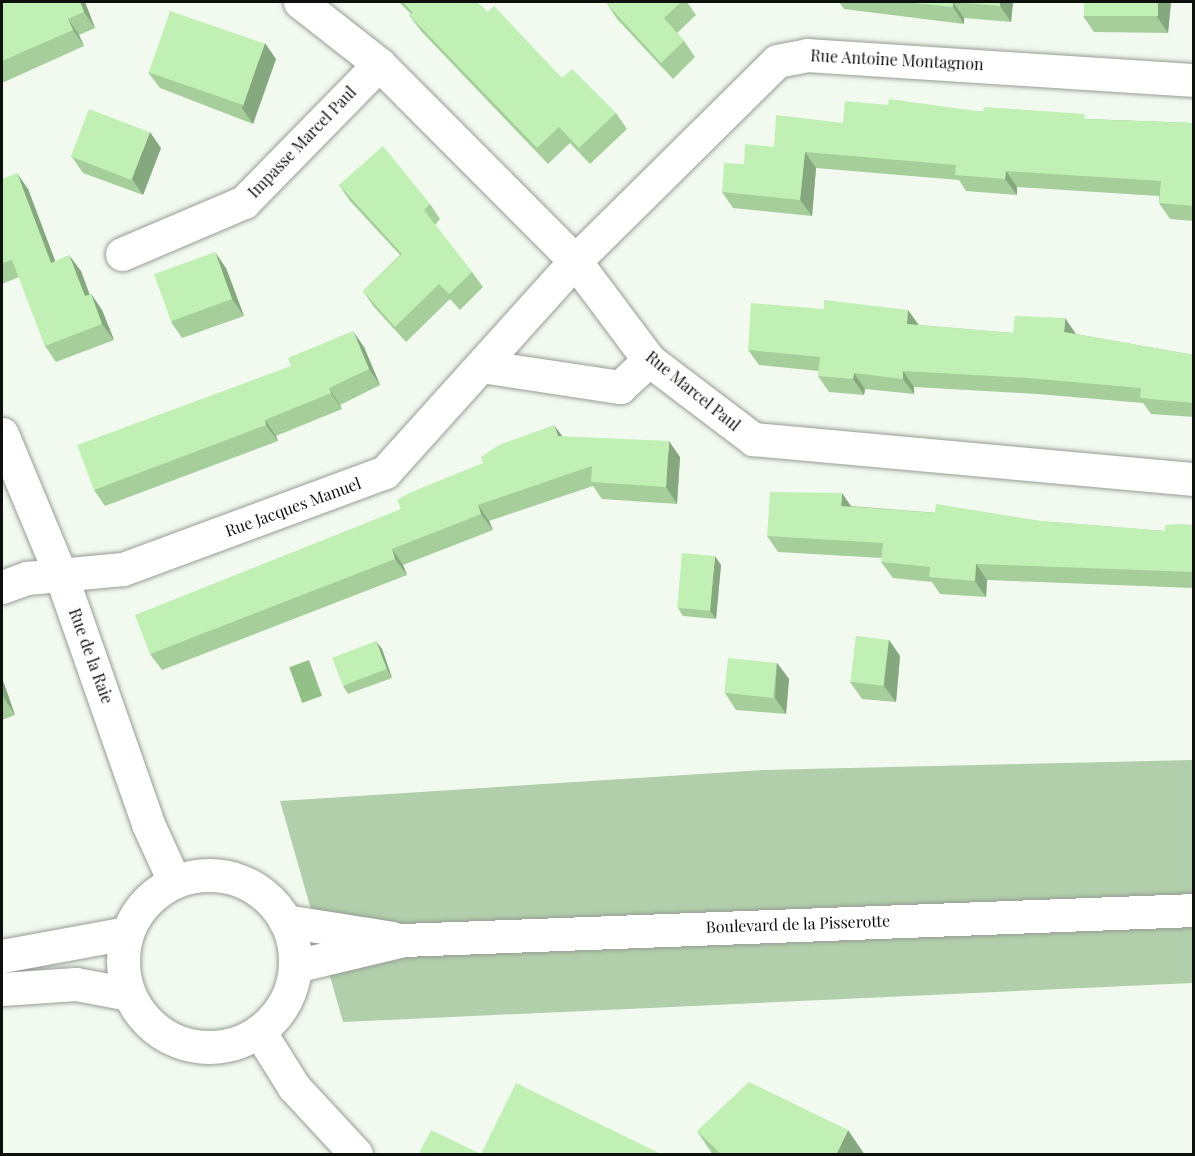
<!DOCTYPE html>
<html>
<head>
<meta charset="utf-8">
<style>
  body { margin:0 }
  #map { position:relative; width:1195px; height:1156px; overflow:hidden; background:#f2faf0; font-family:"Playfair Display",serif }
  div>[style] { position:absolute }
  .green>* { inset:0; background:#b2cfab }
  .water>* { inset:0; background:#92c086; transform-origin:0 0 }
  .roads { filter:drop-shadow(0 0 2px #969d94) drop-shadow(0 0 2px #969d94) }
  .minor>* { height:33px; margin:-16.5px; padding:0 16.5px; transform-origin:16.5px; border-radius:16.5px; background:#fff }
  .tertiary>* { height:33px; margin:-16.5px; padding:0 16.5px; transform-origin:16.5px; border-radius:16.5px; background:#fff }
  .tertiary>.ring { margin:-16.5px; padding:0; box-sizing:content-box; background:none; border:33px solid #fff; border-radius:50% }
  .wall>* { inset:0; background:#a5ce9b }
  .shaded-wall>* { inset:0; background:#86a87e }
  .building>* { inset:0; background:#c0f0b4; transform-origin:0 0 }
  span { translate:-50% -50%; white-space:nowrap; text-align:center; line-height:1.15; -webkit-text-stroke:4.5px #fff; paint-order:stroke }
  .street-label { font-size:16px; color:#0e100d }
  .frame { position:absolute; inset:0; border:3px solid #0e100d; pointer-events:none }
</style>
</head>
<body>
<div id="map">
  <div class="green">
    <i style="clip-path:polygon(1193px 760px,1193px 983px,343px 1022px,280px 801px,763px 770px)"></i>
  </div>
  <div class="water">
    <i style="left:309px;top:660px;width:38px;height:21px;rotate:70deg"></i>
  </div>
  <div class="roads">
    <div class="minor">
      <i style="left:300px;top:2px;width:100px;rotate:38.1deg"></i>
      <i style="left:379px;top:64px;width:278px;rotate:45.1deg"></i>
      <i style="left:575px;top:261px;width:124px;rotate:53.2deg"></i>
      <i style="left:649px;top:360px;width:131px;rotate:37.2deg"></i>
      <i style="left:753px;top:439px;width:443px;rotate:5.2deg"></i>
      <i style="left:122px;top:254px;width:133px;rotate:-23.1deg"></i>
      <i style="left:244px;top:202px;width:193px;rotate:-45.6deg"></i>
      <i style="left:481px;top:366px;width:141px;rotate:8.6deg"></i>
      <i style="left:620px;top:387px;width:40px;rotate:-43deg"></i>
      <i style="left:2px;top:587px;width:27px;rotate:-20deg"></i>
      <i style="left:27px;top:578px;width:96px;rotate:-5.4deg"></i>
      <i style="left:123px;top:569px;width:279px;rotate:-20.3deg"></i>
      <i style="left:385px;top:472px;width:284px;rotate:-48deg"></i>
      <i style="left:575px;top:261px;width:284px;rotate:-44.7deg"></i>
      <i style="left:777px;top:61px;width:31px;rotate:-11deg"></i>
      <i style="left:807px;top:55px;width:388px;rotate:3.7deg"></i>
    </div>
    <div class="tertiary">
      <i style="left:2px;top:434px;width:156px;rotate:67.4deg"></i>
      <i style="left:62px;top:578px;width:261px;rotate:70.7deg"></i>
      <i style="left:148px;top:824px;width:63px;rotate:65.5deg"></i>
      <i class="ring" style="left:123px;top:875px;width:139px;height:139px"></i>
      <i style="left:285px;top:921px;width:108px;rotate:9deg"></i>
      <i style="left:2px;top:956px;width:127px;rotate:-10.4deg"></i>
      <i style="left:295px;top:966px;width:111px;rotate:-13.5deg"></i>
      <i style="left:403px;top:940px;width:792px;rotate:-2.17deg"></i>
      <i style="left:2px;top:989px;width:74px;rotate:-3.9deg"></i>
      <i style="left:76px;top:984px;width:54px;rotate:10.7deg"></i>
      <i style="left:259px;top:1031px;width:66px;rotate:58deg"></i>
      <i style="left:294px;top:1087px;width:91px;rotate:47.2deg"></i>
    </div>
  </div>
  <div class="wall">
    <i style="clip-path:polygon(2px 2px,85px 2px,95px 28px,79px 35px,84px 46px,2px 83px)"></i>
    <i style="clip-path:polygon(399px 2px,477px 2px,487px 12px,562px 78px,616px 113px,627px 129px,590px 164px,570px 143px,548px 164px,421px 31px,409px 15px,411px 14px)"></i>
    <i style="clip-path:polygon(609px 2px,687px 2px,696px 15px,677px 33px,684px 41px,695px 57px,673px 79px,618px 20px,607px 4px)"></i>
    <i style="clip-path:polygon(839px 2px,1013px 2px,1011px 22px,964px 18px,964px 24px,844px 9px)"></i>
    <i style="clip-path:polygon(1171px 2px,1168px 33px,1094px 32px,1083px 16px)"></i>
    <i style="clip-path:polygon(276px 59px,253px 124px,160px 88px,148px 72px)"></i>
    <i style="clip-path:polygon(888px 105px,1089px 119px,1194px 123px,1194px 221px,1170px 219px,1159px 203px,1159px 196px,1017px 187px,1017px 195px,966px 191px,959px 180px,816px 168px,812px 216px,733px 208px,722px 192px,744px 164px,774px 147px,843px 123px)"></i>
    <i style="clip-path:polygon(161px 148px,143px 195px,83px 173px,72px 157px)"></i>
    <i style="clip-path:polygon(2px 179px,28px 189px,55px 261px,81px 271px,89px 294px,91px 294px,102px 310px,114px 340px,56px 362px,45px 346px,19px 277px,2px 284px)"></i>
    <i style="clip-path:polygon(339px 185px,430px 204px,440px 219px,435px 225px,472px 272px,483px 287px,460px 310px,450px 299px,406px 342px,374px 307px,363px 291px,400px 255px,350px 201px)"></i>
    <i style="clip-path:polygon(226px 268px,244px 316px,182px 338px,171px 322px)"></i>
    <i style="clip-path:polygon(824px 309px,908px 310px,919px 325px,1013px 333px,1076px 334px,1194px 355px,1194px 417px,1151px 414px,1143px 403px,1038px 394px,914px 387px,914px 394px,865px 389px,864px 395px,829px 392px,818px 376px,819px 371px,759px 365px,748px 350px)"></i>
    <i style="clip-path:polygon(364px 347px,380px 385px,340px 405px,342px 409px,276px 436px,278px 441px,105px 506px,94px 490px)"></i>
    <i style="clip-path:polygon(562px 437px,680px 457px,677px 504px,602px 499px,593px 486px,489px 521px,493px 530px,403px 565px,407px 575px,162px 670px,150px 654px,401px 509px)"></i>
    <i style="clip-path:polygon(851px 506px,1165px 531px,1194px 525px,1194px 588px,987px 580px,986px 597px,940px 594px,932px 582px,893px 578px,881px 562px,882px 558px,778px 552px,767px 536px)"></i>
    <i style="clip-path:polygon(721px 565px,716px 619px,683px 616px,678px 608px)"></i>
    <i style="clip-path:polygon(889px 640px,900px 656px,896px 702px,862px 699px,850px 682px)"></i>
    <i style="clip-path:polygon(382px 649px,392px 678px,348px 694px,343px 686px)"></i>
    <i style="clip-path:polygon(777px 663px,789px 679px,786px 714px,736px 710px,725px 693px)"></i>
    <i style="clip-path:polygon(2px 678px,15px 715px,2px 720px)"></i>
    <i style="clip-path:polygon(697px 1131px,865px 1155px,713px 1155px)"></i>
  </div>
  <div class="shaded-wall">
    <i style="clip-path:polygon(80px 2px,85px 2px,95px 28px,84px 12px)"></i>
    <i style="clip-path:polygon(953px 2px,964px 18px,964px 24px,953px 7px)"></i>
    <i style="clip-path:polygon(1000px 2px,1013px 2px,1011px 22px,1000px 6px)"></i>
    <i style="clip-path:polygon(1158px 2px,1171px 2px,1168px 33px,1157px 17px)"></i>
    <i style="clip-path:polygon(68px 19px,79px 35px,84px 46px,73px 30px)"></i>
    <i style="clip-path:polygon(265px 43px,276px 59px,253px 124px,242px 108px)"></i>
    <i style="clip-path:polygon(150px 132px,161px 148px,143px 195px,132px 179px)"></i>
    <i style="clip-path:polygon(805px 152px,816px 168px,812px 216px,800px 200px)"></i>
    <i style="clip-path:polygon(1006px 171px,1017px 187px,1017px 195px,1005px 179px)"></i>
    <i style="clip-path:polygon(17px 173px,28px 189px,62px 279px,51px 263px)"></i>
    <i style="clip-path:polygon(215px 252px,226px 268px,244px 316px,232px 299px)"></i>
    <i style="clip-path:polygon(69px 255px,81px 271px,96px 312px,85px 296px)"></i>
    <i style="clip-path:polygon(91px 294px,102px 310px,114px 340px,102px 324px)"></i>
    <i style="clip-path:polygon(908px 310px,919px 326px,907px 324px)"></i>
    <i style="clip-path:polygon(1065px 318px,1076px 334px,1075px 348px,1064px 332px)"></i>
    <i style="clip-path:polygon(353px 331px,364px 347px,380px 385px,369px 369px)"></i>
    <i style="clip-path:polygon(903px 371px,914px 387px,914px 394px,903px 379px)"></i>
    <i style="clip-path:polygon(854px 373px,865px 389px,864px 395px,853px 379px)"></i>
    <i style="clip-path:polygon(329px 388px,340px 405px,342px 409px,331px 393px)"></i>
    <i style="clip-path:polygon(265px 420px,276px 436px,278px 441px,266px 425px)"></i>
    <i style="clip-path:polygon(554px 425px,566px 441px,558px 436px)"></i>
    <i style="clip-path:polygon(669px 441px,680px 457px,677px 504px,666px 487px)"></i>
    <i style="clip-path:polygon(842px 493px,853px 509px,841px 506px)"></i>
    <i style="clip-path:polygon(478px 505px,489px 521px,493px 530px,481px 514px)"></i>
    <i style="clip-path:polygon(392px 549px,403px 565px,407px 575px,395px 559px)"></i>
    <i style="clip-path:polygon(715px 556px,721px 565px,716px 619px,710px 611px)"></i>
    <i style="clip-path:polygon(976px 564px,987px 580px,986px 597px,975px 581px)"></i>
    <i style="clip-path:polygon(889px 640px,900px 656px,896px 702px,884px 686px)"></i>
    <i style="clip-path:polygon(376px 641px,382px 649px,392px 678px,387px 669px)"></i>
    <i style="clip-path:polygon(777px 663px,789px 679px,786px 714px,775px 698px)"></i>
    <i style="clip-path:polygon(2px 678px,15px 715px,4px 698px,2px 692px)"></i>
    <i style="clip-path:polygon(848px 1130px,865px 1155px,836px 1155px)"></i>
  </div>
  <div class="building">
    <i style="clip-path:polygon(2px 2px,80px 2px,84px 12px,68px 19px,73px 30px,2px 61px)"></i>
    <i style="clip-path:polygon(403px 2px,477px 2px,487px 12px,494px 6px,562px 78px,572px 69px,616px 113px,579px 148px,559px 127px,537px 148px,409px 15px,413px 13px)"></i>
    <i style="clip-path:polygon(609px 2px,681px 2px,664px 18px,684px 41px,661px 63px,607px 4px)"></i>
    <i style="clip-path:polygon(903px 2px,1000px 2px,1000px 6px,953px 2px,953px 7px)"></i>
    <i style="left:1084px;top:2px;width:74px;height:14px"></i>
    <i style="left:170px;top:11px;width:100px;height:65px;rotate:19deg"></i>
    <i style="clip-path:polygon(889px 99px,983px 112px,984px 107px,1085px 114px,1084px 119px,1194px 123px,1194px 206px,1159px 203px,1161px 181px,1006px 171px,1005px 179px,955px 175px,956px 165px,805px 152px,800px 200px,722px 192px,724px 163px,744px 164px,745px 144px,774px 147px,776px 115px,843px 123px,845px 101px,888px 105px)"></i>
    <i style="left:89px;top:109px;width:65px;height:51px;rotate:21deg"></i>
    <i style="clip-path:polygon(383px 146px,430px 204px,424px 210px,472px 272px,449px 294px,439px 284px,395px 327px,363px 291px,402px 254px,339px 185px)"></i>
    <i style="clip-path:polygon(17px 173px,51px 263px,69px 255px,85px 296px,91px 294px,102px 324px,45px 346px,12px 260px,2px 263px,2px 179px)"></i>
    <i style="left:215px;top:252px;width:50px;height:65px;rotate:70deg"></i>
    <i style="clip-path:polygon(824px 300px,908px 310px,907px 324px,1013px 333px,1015px 316px,1065px 318px,1064px 332px,1194px 355px,1194px 403px,1140px 398px,1141px 388px,1027px 378px,903px 371px,903px 379px,854px 373px,853px 379px,818px 376px,820px 357px,748px 350px,751px 303px,824px 309px)"></i>
    <i style="clip-path:polygon(353px 331px,369px 369px,329px 388px,331px 393px,265px 420px,266px 425px,94px 490px,77px 445px,291px 366px,288px 358px)"></i>
    <i style="clip-path:polygon(554px 425px,558px 436px,669px 441px,666px 487px,591px 482px,592px 466px,478px 505px,481px 514px,392px 549px,395px 559px,150px 654px,135px 615px,401px 509px,397px 500px,409px 493px,483px 463px,481px 457px,499px 445px)"></i>
    <i style="clip-path:polygon(770px 492px,842px 493px,841px 506px,935px 513px,936px 504px,1041px 521px,1165px 531px,1165px 525px,1180px 524px,1194px 525px,1194px 572px,976px 564px,975px 581px,929px 577px,930px 567px,881px 562px,883px 543px,767px 536px)"></i>
    <i style="left:682px;top:553px;width:33px;height:55px;rotate:5deg"></i>
    <i style="left:856px;top:636px;width:33px;height:46px;rotate:7deg"></i>
    <i style="left:376px;top:641px;width:30px;height:47px;rotate:69deg"></i>
    <i style="left:728px;top:658px;width:49px;height:35px;rotate:6deg"></i>
    <i style="clip-path:polygon(749px 1082px,848px 1130px,836px 1155px,722px 1155px,697px 1131px)"></i>
    <i style="clip-path:polygon(516px 1083px,663px 1155px,418px 1155px,431px 1130px,481px 1154px)"></i>
  </div>
  <div class="street-label">
    <span style="left:897px;top:60px;rotate:3deg">Rue Antoine Montagnon</span>
    <span style="left:302px;top:142px;rotate:-46deg">Impasse Marcel Paul</span>
    <span style="left:693px;top:391px;rotate:39deg">Rue Marcel Paul</span>
    <span style="left:293px;top:507px;rotate:-20deg">Rue Jacques Manuel</span>
    <span style="left:91px;top:656px;rotate:70deg">Rue de la Raie</span>
    <span style="left:798px;top:924px;rotate:-2deg">Boulevard de la Pisserotte</span>
  </div>
  <div class="frame"></div>
</div>
</body>
</html>
